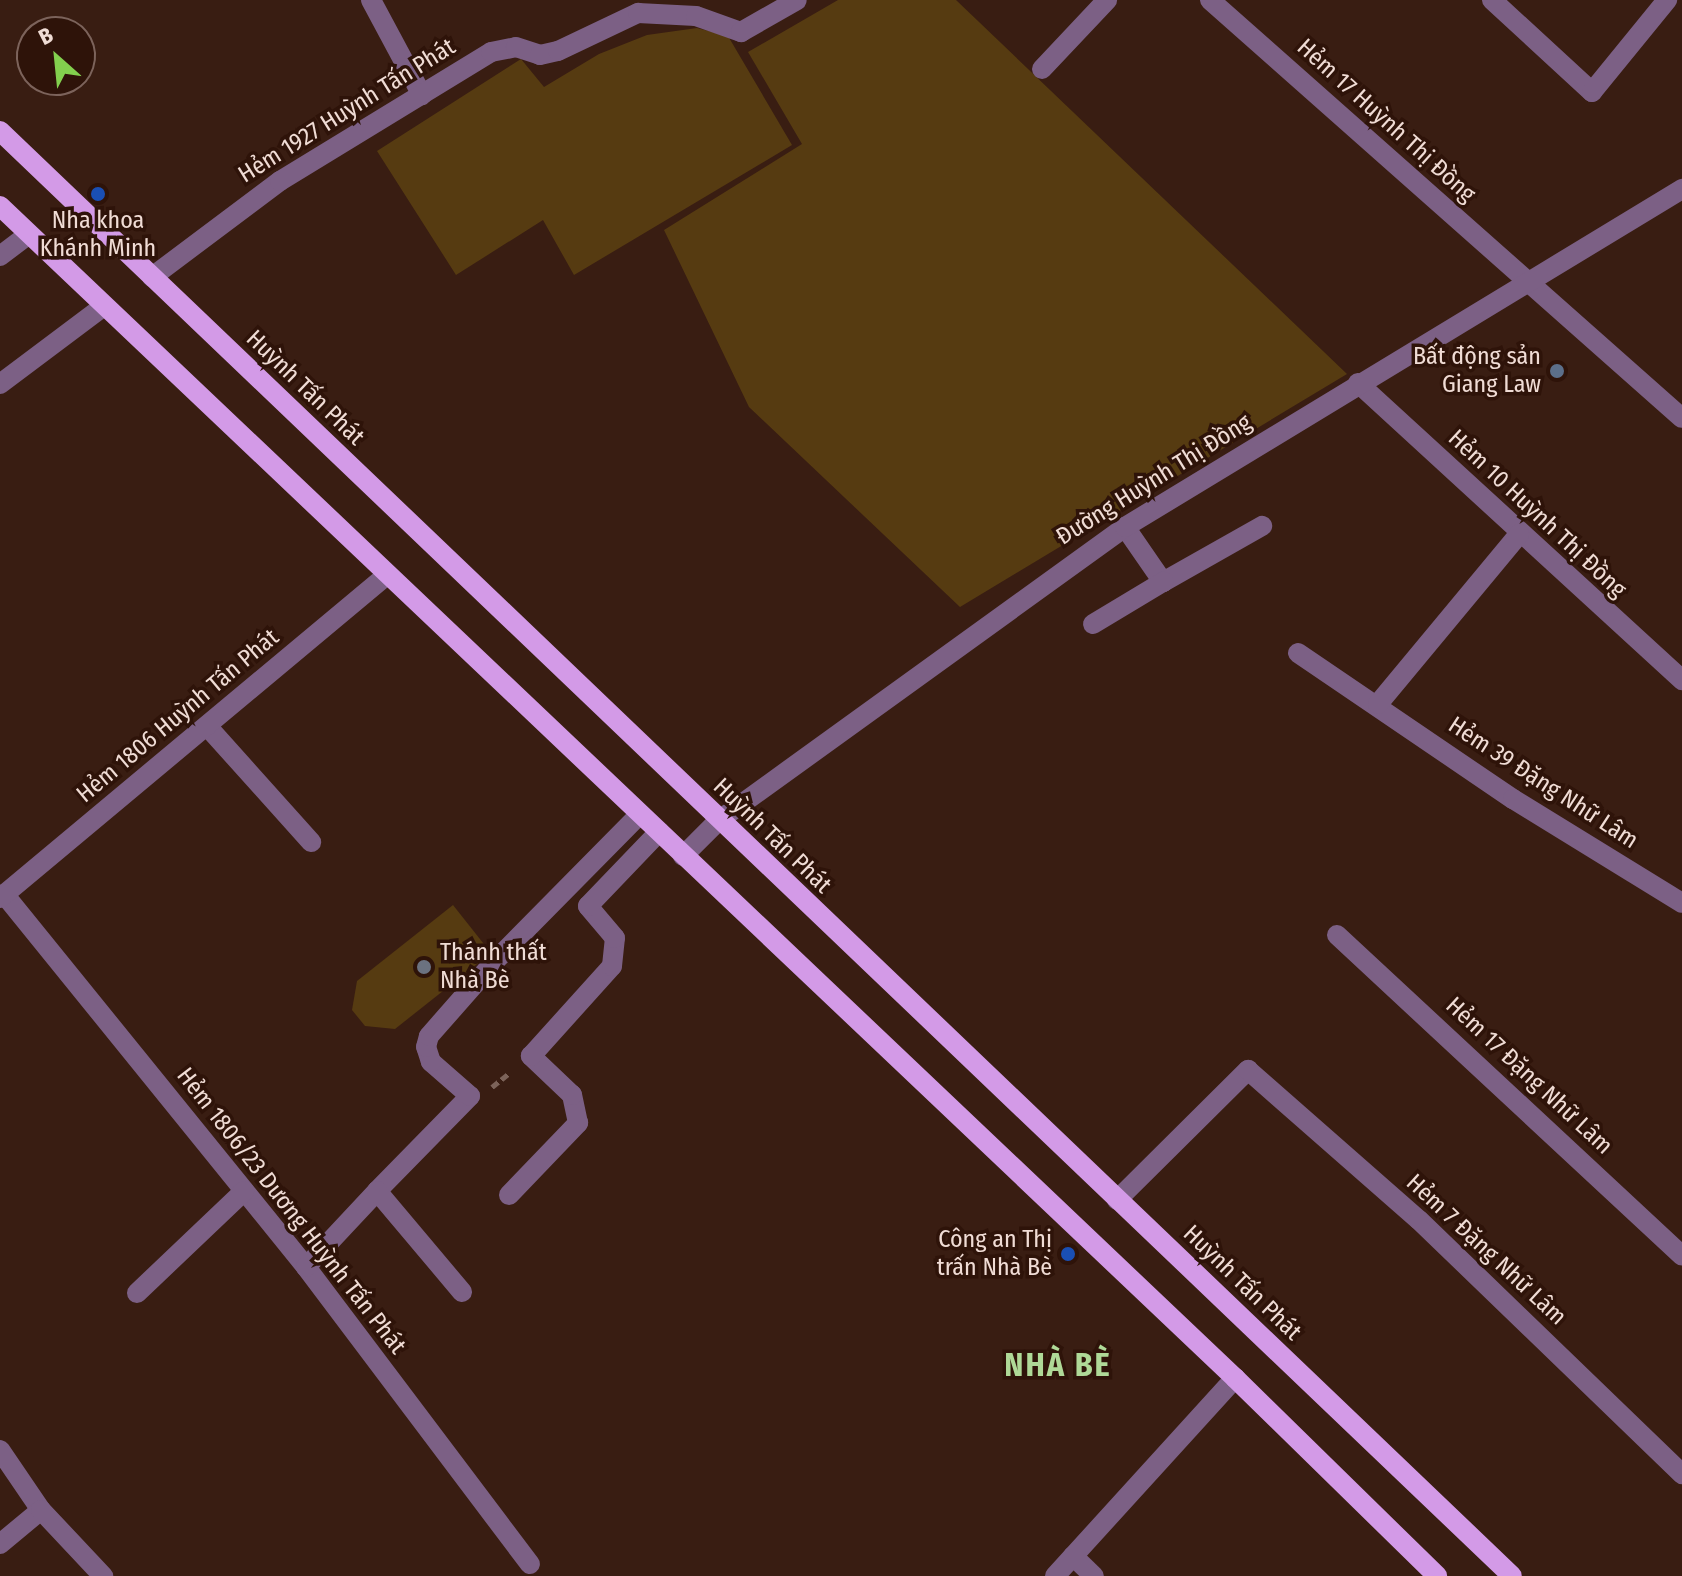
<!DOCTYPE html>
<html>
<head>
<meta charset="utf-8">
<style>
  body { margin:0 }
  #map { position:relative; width:1682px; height:1576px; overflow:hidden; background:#391d12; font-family:"Fira Sans Condensed",sans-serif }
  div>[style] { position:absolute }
  .building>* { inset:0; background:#563b11 }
  .path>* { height:5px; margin-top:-2.5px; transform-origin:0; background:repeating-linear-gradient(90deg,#7c6359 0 8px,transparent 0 12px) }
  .minor>* { height:20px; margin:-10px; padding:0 10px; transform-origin:10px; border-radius:10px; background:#7c6085 }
  .major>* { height:20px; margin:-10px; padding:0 10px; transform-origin:10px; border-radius:10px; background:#d39ae7 }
  .dots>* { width:22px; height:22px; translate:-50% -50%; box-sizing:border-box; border:4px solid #2e1309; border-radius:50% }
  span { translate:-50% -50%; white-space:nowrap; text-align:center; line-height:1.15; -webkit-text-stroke:7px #2e1309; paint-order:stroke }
  .street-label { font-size:24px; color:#f0dcd5 }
  .poi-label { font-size:24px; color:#f0dcd5 }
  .right { translate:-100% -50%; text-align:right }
  .left { translate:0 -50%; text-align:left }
  .district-label { font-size:32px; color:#afd997; font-weight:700; letter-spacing:2px }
  .north { position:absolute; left:16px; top:16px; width:80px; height:80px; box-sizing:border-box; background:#2e1309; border:2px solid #7c635b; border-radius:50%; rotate:333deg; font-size:22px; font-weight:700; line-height:32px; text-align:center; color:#f0dcd5 }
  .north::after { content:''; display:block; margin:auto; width:28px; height:36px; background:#83d04e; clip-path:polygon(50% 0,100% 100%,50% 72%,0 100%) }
</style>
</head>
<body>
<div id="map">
  <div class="building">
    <i style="clip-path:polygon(838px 0,956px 0,1347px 374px,960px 607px,749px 407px,664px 230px,802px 144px,748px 52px)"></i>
    <i style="clip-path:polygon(697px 28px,728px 36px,792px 145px,574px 275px,543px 220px,456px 275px,377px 151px,521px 59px,544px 87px,599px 54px,647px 35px)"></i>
    <i style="clip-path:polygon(453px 905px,491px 953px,395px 1029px,365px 1026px,352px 1010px,357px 981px)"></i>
  </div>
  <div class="path">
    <i style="left:492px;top:1087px;width:22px;rotate:-39deg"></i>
  </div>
  <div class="minor">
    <i style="left:371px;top:0;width:108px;rotate:61.8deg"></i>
    <i style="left:1210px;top:0;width:630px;rotate:41.53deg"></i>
    <i style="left:1492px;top:0;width:136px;rotate:42.6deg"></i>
    <i style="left:1592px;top:92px;width:119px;rotate:-50.8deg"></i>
    <i style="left:1042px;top:69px;width:95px;rotate:-46.7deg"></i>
    <i style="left:0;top:256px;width:36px;rotate:-37deg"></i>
    <i style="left:152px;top:277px;width:160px;rotate:-36.9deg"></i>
    <i style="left:280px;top:181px;width:247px;rotate:-31.4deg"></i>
    <i style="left:491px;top:52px;width:25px;rotate:-11deg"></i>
    <i style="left:516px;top:47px;width:25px;rotate:18deg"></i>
    <i style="left:540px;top:55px;width:18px;rotate:-13deg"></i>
    <i style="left:558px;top:51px;width:89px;rotate:-25.4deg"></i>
    <i style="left:638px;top:13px;width:58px;rotate:3deg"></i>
    <i style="left:696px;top:16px;width:48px;rotate:19.6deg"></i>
    <i style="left:741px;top:32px;width:64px;rotate:-29.7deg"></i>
    <i style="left:1358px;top:383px;width:440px;rotate:42.5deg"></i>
    <i style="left:0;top:384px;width:130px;rotate:-36.9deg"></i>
    <i style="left:1125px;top:527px;width:67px;rotate:55.4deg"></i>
    <i style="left:1163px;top:582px;width:114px;rotate:-29.5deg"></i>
    <i style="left:1093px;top:624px;width:82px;rotate:-31deg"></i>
    <i style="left:1298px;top:653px;width:260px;rotate:34.2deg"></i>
    <i style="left:1513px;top:799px;width:198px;rotate:31.6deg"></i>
    <i style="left:1378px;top:704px;width:221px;rotate:-50.3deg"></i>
    <i style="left:207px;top:726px;width:156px;rotate:48.1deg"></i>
    <i style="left:683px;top:856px;width:49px;rotate:-45deg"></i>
    <i style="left:718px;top:821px;width:502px;rotate:-35.84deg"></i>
    <i style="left:1125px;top:527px;width:652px;rotate:-31.25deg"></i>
    <i style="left:4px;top:894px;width:480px;rotate:51deg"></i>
    <i style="left:306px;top:1267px;width:372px;rotate:53deg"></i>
    <i style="left:0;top:898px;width:505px;rotate:-39.86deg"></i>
    <i style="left:1337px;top:935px;width:471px;rotate:42.9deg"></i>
    <i style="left:377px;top:1191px;width:133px;rotate:-45.6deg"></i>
    <i style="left:470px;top:1096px;width:52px;rotate:-138.9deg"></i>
    <i style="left:431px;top:1062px;width:16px;rotate:-108deg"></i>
    <i style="left:426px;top:1047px;width:11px;rotate:-75deg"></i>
    <i style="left:429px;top:1036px;width:98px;rotate:-48.7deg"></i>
    <i style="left:494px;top:962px;width:208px;rotate:-45.4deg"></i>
    <i style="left:509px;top:1195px;width:100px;rotate:-46.2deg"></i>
    <i style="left:578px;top:1123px;width:29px;rotate:-102deg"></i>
    <i style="left:572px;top:1095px;width:57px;rotate:-136.4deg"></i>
    <i style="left:531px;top:1056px;width:121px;rotate:-48deg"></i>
    <i style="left:612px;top:966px;width:28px;rotate:-84deg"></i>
    <i style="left:615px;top:938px;width:42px;rotate:-130.2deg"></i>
    <i style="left:588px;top:906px;width:103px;rotate:-46.2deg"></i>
    <i style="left:1117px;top:1200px;width:185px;rotate:-44.8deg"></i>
    <i style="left:1248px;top:1070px;width:227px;rotate:41.3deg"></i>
    <i style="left:1419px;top:1220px;width:366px;rotate:44deg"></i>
    <i style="left:306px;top:1267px;width:104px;rotate:-46.9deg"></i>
    <i style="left:377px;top:1191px;width:132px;rotate:49.9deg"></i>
    <i style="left:137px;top:1293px;width:148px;rotate:-43.6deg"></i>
    <i style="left:0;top:1450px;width:73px;rotate:55.7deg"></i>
    <i style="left:0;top:1544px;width:53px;rotate:-39.7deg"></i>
    <i style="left:41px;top:1510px;width:91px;rotate:46.8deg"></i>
    <i style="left:1073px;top:1556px;width:29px;rotate:44deg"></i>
    <i style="left:1055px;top:1576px;width:268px;rotate:-47.7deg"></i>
  </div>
  <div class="major">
    <i style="left:0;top:131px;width:2091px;rotate:43.7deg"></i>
    <i style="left:0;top:206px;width:1703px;rotate:43.5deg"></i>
    <i style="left:1235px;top:1378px;width:283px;rotate:44.4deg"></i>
  </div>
  <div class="dots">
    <i style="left:98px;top:194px;background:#1a4fb4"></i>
    <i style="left:1557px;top:371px;background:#5c6f8a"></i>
    <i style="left:424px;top:967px;background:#6b7280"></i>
    <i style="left:1068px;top:1254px;background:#1a4fb4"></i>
  </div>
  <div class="street-label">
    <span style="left:347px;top:111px;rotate:-32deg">Hẻm 1927 Huỳnh Tấn Phát</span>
    <span style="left:1386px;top:121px;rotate:42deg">Hẻm 17 Huỳnh Thị Đồng</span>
    <span style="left:305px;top:388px;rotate:44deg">Huỳnh Tấn Phát</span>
    <span style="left:1154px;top:480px;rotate:-32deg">Đường Huỳnh Thị Đồng</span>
    <span style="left:1537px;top:514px;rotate:43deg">Hẻm 10 Huỳnh Thị Đồng</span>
    <span style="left:178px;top:716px;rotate:-40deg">Hẻm 1806 Huỳnh Tấn Phát</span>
    <span style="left:1543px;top:783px;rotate:33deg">Hẻm 39 Đặng Nhữ Lâm</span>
    <span style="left:772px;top:836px;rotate:44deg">Huỳnh Tấn Phát</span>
    <span style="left:1529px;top:1076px;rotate:43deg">Hẻm 17 Đặng Nhữ Lâm</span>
    <span style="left:291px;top:1211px;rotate:52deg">Hẻm 1806/23 Dương Huỳnh Tấn Phát</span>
    <span style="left:1486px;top:1250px;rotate:43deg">Hẻm 7 Đặng Nhữ Lâm</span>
    <span style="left:1242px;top:1283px;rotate:44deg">Huỳnh Tấn Phát</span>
  </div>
  <div class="poi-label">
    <span style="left:98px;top:235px">Nha khoa<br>Khánh Minh</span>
    <span class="right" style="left:1541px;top:371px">Bất động sản<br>Giang Law</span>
    <span class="left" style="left:440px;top:967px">Thánh thất<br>Nhà Bè</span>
    <span class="right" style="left:1052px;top:1254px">Công an Thị<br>trấn Nhà Bè</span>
  </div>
  <div class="district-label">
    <span style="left:1058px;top:1365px">NHÀ BÈ</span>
  </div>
  <div class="north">B</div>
</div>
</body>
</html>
